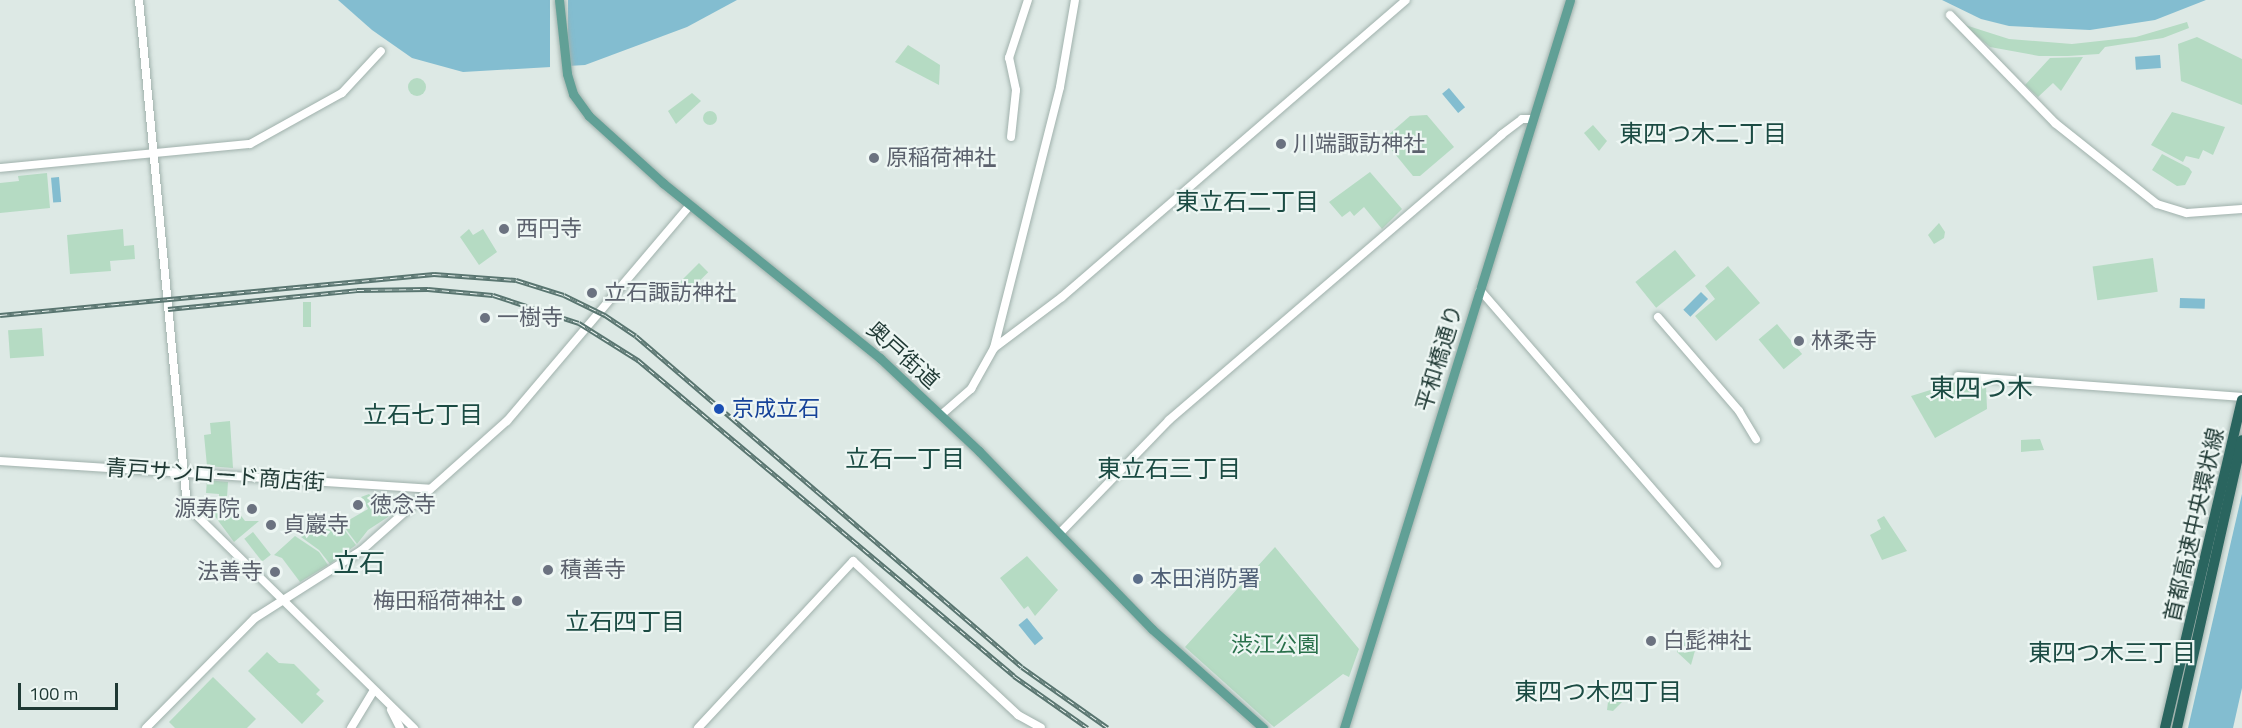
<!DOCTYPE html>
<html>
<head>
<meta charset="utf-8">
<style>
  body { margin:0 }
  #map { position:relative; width:2242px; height:728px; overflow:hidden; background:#dde9e5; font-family:"Titillium Web","Noto Sans JP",sans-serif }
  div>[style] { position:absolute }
  .green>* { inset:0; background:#b5dbc3; transform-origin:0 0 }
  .round { border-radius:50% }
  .water>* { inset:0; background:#83bdd0; transform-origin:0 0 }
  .pier>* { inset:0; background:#dde9e5; transform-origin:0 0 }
  .roads { filter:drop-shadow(0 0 2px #a0b1ac) drop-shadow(0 0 2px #a0b1ac) }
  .tertiary>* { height:8px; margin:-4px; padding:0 4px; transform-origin:4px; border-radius:4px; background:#fff }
  .primary>* { height:9px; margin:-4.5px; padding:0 4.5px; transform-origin:4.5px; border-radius:4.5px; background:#61a096 }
  .motorway>* { height:10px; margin:-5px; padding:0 5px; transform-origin:5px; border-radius:5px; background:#2a655f }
  .rail>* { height:4.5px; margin-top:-2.25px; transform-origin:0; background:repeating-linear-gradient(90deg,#edf6f3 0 7px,#597570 0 14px); box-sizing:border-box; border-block:2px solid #597570 }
  .dots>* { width:16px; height:16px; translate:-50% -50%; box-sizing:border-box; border:3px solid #edf6f3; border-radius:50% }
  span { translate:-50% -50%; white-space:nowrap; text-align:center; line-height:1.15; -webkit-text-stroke:4.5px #edf6f3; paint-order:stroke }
  .worship-label { font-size:22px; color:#5b616d }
  .left { translate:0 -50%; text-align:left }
  .right { translate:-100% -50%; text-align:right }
  .street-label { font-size:22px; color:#1f3934 }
  .transit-label { font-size:22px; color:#164399 }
  .service-label { font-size:22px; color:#4e5e75 }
  .park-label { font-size:22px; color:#29704b }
  .neighbourhood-label { font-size:24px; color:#1b4b43 }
  .quarter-label { font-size:26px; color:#1b4b43 }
  .scale { position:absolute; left:18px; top:683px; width:100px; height:27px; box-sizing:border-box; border:3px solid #1f3934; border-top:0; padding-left:8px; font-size:18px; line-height:21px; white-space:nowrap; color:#1f3934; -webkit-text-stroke:4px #edf6f3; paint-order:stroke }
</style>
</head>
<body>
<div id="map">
  <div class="green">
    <i style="clip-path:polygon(2187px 22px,2189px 28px,2163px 38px,2105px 47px,2099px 54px,2068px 56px,2039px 56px,1990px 47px,1962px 24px,2009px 39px,2072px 44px,2136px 37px)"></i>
    <i style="clip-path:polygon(2197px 37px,2242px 59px,2242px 105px,2181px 81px,2178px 44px)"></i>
    <i style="clip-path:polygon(908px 45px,940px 65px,939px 85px,895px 62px)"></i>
    <i style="clip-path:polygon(2083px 57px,2061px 91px,2053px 83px,2038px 97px,2025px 85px,2050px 58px)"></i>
    <i class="round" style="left:408px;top:78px;width:18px;height:18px"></i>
    <i style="clip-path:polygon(692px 93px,701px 101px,676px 124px,668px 111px)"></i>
    <i class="round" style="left:703px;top:111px;width:14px;height:14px"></i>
    <i style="clip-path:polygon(2172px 112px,2225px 127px,2213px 155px,2203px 150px,2199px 159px,2186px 156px,2183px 162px,2151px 145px)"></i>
    <i style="clip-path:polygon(1427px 115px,1454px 147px,1420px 176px,1413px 176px,1386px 143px,1387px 136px,1410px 116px)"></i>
    <i style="clip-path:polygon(1593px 125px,1607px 141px,1599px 151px,1584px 133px)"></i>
    <i style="clip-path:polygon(2162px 154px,2189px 168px,2192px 172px,2185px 185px,2177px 186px,2152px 170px)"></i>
    <i style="clip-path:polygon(1370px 172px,1402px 209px,1382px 229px,1364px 207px,1354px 216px,1350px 211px,1342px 217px,1329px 202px)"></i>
    <i style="clip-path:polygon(47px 173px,50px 208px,0 213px,0 183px,19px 181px,18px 176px)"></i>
    <i style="clip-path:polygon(1939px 223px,1945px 232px,1944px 238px,1934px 244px,1928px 235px)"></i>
    <i style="clip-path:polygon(123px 229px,124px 246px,134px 245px,135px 259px,110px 261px,111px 271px,70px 274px,67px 235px)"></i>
    <i style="clip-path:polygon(469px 229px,473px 235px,483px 229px,497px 252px,479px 265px,460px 237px)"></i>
    <i style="left:1675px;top:250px;width:33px;height:51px;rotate:51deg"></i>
    <i style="left:2153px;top:258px;width:34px;height:61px;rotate:82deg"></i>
    <i style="left:699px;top:263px;width:13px;height:30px;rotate:45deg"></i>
    <i style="clip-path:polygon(1728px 266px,1760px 303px,1716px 341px,1695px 316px,1715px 299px,1705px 286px)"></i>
    <i style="left:303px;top:302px;width:8px;height:25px"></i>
    <i style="left:1777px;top:324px;width:39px;height:24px;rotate:50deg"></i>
    <i style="left:42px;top:328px;width:28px;height:34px;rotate:86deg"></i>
    <i style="clip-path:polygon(1953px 383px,1986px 385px,1987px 409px,1935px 438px,1911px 396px)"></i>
    <i style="clip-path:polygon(230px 421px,233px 468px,207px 466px,204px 435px,211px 434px,210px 423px)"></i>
    <i style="clip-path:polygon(2040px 439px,2044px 450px,2021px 452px,2021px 440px)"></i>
    <i style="clip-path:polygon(207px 480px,228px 482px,227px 497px,245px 521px,259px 521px,234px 542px,211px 511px,219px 505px,219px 494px,206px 493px)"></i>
    <i style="clip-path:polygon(369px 494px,391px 515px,368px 530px,357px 544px,342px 524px,368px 509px,361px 497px)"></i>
    <i style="clip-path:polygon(1884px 516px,1907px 551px,1882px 560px,1870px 535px,1881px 529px,1877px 520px)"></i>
    <i style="clip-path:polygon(337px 520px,356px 545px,330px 564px,319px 550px,301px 537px,311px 528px,326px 529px)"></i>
    <i style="left:253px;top:532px;width:29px;height:11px;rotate:52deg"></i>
    <i style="clip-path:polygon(295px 536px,319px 552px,328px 565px,300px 582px,282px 558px,274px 555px)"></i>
    <i style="clip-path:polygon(1275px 547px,1359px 649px,1349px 677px,1343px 674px,1274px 727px,1185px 647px)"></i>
    <i style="clip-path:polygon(1027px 556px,1058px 590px,1035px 616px,1028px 606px,1024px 609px,1000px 578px)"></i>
    <i style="clip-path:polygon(1683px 631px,1696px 647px,1691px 665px,1677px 652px)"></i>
    <i style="clip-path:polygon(267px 652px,279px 663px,294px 664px,320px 690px,316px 694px,324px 701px,302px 724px,248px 671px)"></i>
    <i style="clip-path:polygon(213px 677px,256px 719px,247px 728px,175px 728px,169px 722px)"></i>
    <i style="clip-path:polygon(1623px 691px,1626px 698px,1613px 711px,1607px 710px,1609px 694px)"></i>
  </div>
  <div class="water">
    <i style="clip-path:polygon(338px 0,737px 0,687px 27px,585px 65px,463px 72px,412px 58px,372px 30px)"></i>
    <i style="clip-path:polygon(1942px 0,2206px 0,2155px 20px,2090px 30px,2009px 26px,1981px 19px)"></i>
    <i style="left:2160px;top:55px;width:13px;height:25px;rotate:86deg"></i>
    <i style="left:1449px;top:88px;width:25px;height:9px;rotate:50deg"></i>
    <i style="left:59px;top:177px;width:25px;height:8px;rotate:85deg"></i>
    <i style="left:1701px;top:292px;width:10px;height:25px;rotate:45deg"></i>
    <i style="left:2180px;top:298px;width:25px;height:10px;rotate:2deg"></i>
    <i style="clip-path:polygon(2242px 494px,2242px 688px,2233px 728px,2188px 728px)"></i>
    <i style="left:1027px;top:618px;width:26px;height:11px;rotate:51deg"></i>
  </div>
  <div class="pier">
    <i style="left:550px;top:0;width:18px;height:70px"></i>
  </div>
  <div class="roads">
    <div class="tertiary">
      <i style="left:139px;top:0;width:508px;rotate:84.58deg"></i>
      <i style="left:187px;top:506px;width:318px;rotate:44.4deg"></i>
      <i style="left:1950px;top:15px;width:151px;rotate:45.8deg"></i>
      <i style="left:2055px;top:123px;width:130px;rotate:38.5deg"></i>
      <i style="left:2157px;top:204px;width:31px;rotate:17deg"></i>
      <i style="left:2187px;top:213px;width:55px;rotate:-4.2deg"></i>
      <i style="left:1011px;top:137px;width:47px;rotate:-83.9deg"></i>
      <i style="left:1016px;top:90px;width:33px;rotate:-102deg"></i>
      <i style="left:1009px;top:58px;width:61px;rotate:-71.9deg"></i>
      <i style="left:0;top:168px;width:251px;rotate:-5.5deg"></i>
      <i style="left:250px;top:144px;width:105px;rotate:-29deg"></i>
      <i style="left:342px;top:93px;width:57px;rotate:-47.1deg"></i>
      <i style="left:1480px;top:290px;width:362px;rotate:49.1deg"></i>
      <i style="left:1658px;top:317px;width:124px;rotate:49.2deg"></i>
      <i style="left:1739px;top:411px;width:33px;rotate:59deg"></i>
      <i style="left:994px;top:348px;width:269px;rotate:-75.8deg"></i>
      <i style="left:1060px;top:87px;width:88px;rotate:-80.2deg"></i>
      <i style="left:1958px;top:376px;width:285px;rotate:4.2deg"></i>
      <i style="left:941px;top:415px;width:40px;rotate:-41deg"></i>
      <i style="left:971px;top:389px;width:47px;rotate:-60.7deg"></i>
      <i style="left:994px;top:348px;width:85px;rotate:-36.9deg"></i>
      <i style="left:1062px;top:297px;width:454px;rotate:-40.8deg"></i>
      <i style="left:0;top:461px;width:431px;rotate:3.7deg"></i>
      <i style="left:1060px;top:533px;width:157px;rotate:-46deg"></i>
      <i style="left:1169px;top:420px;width:438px;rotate:-40.6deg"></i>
      <i style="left:1501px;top:135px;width:26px;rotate:-37deg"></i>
      <i style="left:1522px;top:119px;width:11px"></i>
      <i style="left:391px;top:710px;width:20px;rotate:63deg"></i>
      <i style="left:146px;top:728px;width:155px;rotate:-45.3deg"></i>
      <i style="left:255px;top:618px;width:127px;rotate:-32.4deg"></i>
      <i style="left:362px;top:550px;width:194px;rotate:-41.7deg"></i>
      <i style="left:507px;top:421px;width:283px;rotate:-49.7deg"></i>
      <i style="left:351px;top:728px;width:44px;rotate:-58.8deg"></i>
      <i style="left:698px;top:728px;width:228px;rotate:-47.1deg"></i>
      <i style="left:853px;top:561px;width:226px;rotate:43deg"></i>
      <i style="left:1018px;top:715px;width:26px;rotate:29deg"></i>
    </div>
    <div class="primary">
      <i style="left:559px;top:0;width:74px;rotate:83.8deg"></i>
      <i style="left:567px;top:74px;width:21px;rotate:73deg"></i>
      <i style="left:573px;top:94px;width:27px;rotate:54deg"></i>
      <i style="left:589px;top:116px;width:100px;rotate:42.2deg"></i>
      <i style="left:663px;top:183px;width:279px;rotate:38.9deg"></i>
      <i style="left:880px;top:358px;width:136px;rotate:43.2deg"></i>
      <i style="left:979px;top:451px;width:248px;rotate:45.8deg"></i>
      <i style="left:1152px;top:629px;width:149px;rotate:41.7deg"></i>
      <i style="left:1344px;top:728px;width:762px;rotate:-72.75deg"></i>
    </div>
    <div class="motorway">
      <i style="left:2165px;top:728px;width:337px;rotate:-76.8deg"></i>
      <i style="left:2177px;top:728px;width:295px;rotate:-77.3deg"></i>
    </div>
  </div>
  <div class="rail">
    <i style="left:168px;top:309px;width:190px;rotate:-5.7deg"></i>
    <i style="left:357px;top:290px;width:71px;rotate:-0.8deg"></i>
    <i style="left:428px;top:289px;width:65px;rotate:5.3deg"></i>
    <i style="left:493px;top:295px;width:90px;rotate:18deg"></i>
    <i style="left:579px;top:323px;width:70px;rotate:32.1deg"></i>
    <i style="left:638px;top:360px;width:491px;rotate:40deg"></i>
    <i style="left:1014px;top:676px;width:90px;rotate:35.1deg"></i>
    <i style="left:0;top:315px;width:436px;rotate:-5.4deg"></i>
    <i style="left:434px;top:274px;width:82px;rotate:4.2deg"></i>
    <i style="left:516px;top:280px;width:50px;rotate:17.4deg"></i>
    <i style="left:564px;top:295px;width:46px;rotate:26deg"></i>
    <i style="left:605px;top:315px;width:37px;rotate:34deg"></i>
    <i style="left:636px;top:336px;width:508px;rotate:40.61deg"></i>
    <i style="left:1022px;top:667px;width:105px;rotate:35.3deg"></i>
  </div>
  <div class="dots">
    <i style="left:1281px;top:144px;background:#6b7280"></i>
    <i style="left:874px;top:158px;background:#6b7280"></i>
    <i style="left:504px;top:229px;background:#6b7280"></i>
    <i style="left:592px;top:293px;background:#6b7280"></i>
    <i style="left:485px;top:318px;background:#6b7280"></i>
    <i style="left:1799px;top:341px;background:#6b7280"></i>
    <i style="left:719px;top:409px;background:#1a4fb4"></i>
    <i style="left:358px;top:505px;background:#6b7280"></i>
    <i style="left:252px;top:509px;background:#6b7280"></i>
    <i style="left:271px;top:525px;background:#6b7280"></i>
    <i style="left:548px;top:570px;background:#6b7280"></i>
    <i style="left:275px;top:572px;background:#6b7280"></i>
    <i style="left:1138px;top:579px;background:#5c6f8a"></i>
    <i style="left:517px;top:601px;background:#6b7280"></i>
    <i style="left:1651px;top:641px;background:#6b7280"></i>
  </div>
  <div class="worship-label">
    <span class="left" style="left:1293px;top:144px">川端諏訪神社</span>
    <span class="left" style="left:886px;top:158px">原稲荷神社</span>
    <span class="left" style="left:516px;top:229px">西円寺</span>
    <span class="left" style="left:604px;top:293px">立石諏訪神社</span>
    <span class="left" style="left:497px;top:318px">一樹寺</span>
    <span class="left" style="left:1811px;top:341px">林柔寺</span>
    <span class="left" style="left:370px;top:505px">徳念寺</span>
    <span class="right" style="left:240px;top:509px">源寿院</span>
    <span class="left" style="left:283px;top:525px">貞巖寺</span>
    <span class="left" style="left:560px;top:570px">積善寺</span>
    <span class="right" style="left:263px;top:572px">法善寺</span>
    <span class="right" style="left:505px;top:601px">梅田稲荷神社</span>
    <span class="left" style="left:1663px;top:641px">白髭神社</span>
  </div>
  <div class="street-label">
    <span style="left:903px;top:355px;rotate:42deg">奥戸街道</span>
    <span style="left:1439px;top:358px;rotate:-73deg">平和橋通り</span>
    <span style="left:215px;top:475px;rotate:4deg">青戸サンロード商店街</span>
    <span style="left:2194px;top:525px;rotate:-77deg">首都高速中央環状線</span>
  </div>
  <div class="transit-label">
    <span class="left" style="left:732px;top:409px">京成立石</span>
  </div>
  <div class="service-label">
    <span class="left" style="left:1150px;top:579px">本田消防署</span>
  </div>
  <div class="park-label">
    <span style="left:1275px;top:645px">渋江公園</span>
  </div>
  <div class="neighbourhood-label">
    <span style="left:1703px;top:134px">東四つ木二丁目</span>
    <span style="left:1247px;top:202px">東立石二丁目</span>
    <span style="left:423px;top:415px">立石七丁目</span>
    <span style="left:905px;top:459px">立石一丁目</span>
    <span style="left:1169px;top:469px">東立石三丁目</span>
    <span style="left:625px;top:622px">立石四丁目</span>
    <span style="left:2112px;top:653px">東四つ木三丁目</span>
    <span style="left:1598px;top:692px">東四つ木四丁目</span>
  </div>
  <div class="quarter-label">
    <span style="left:1981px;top:388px">東四つ木</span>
    <span style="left:359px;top:563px">立石</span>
  </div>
  <div class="scale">100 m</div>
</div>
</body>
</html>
